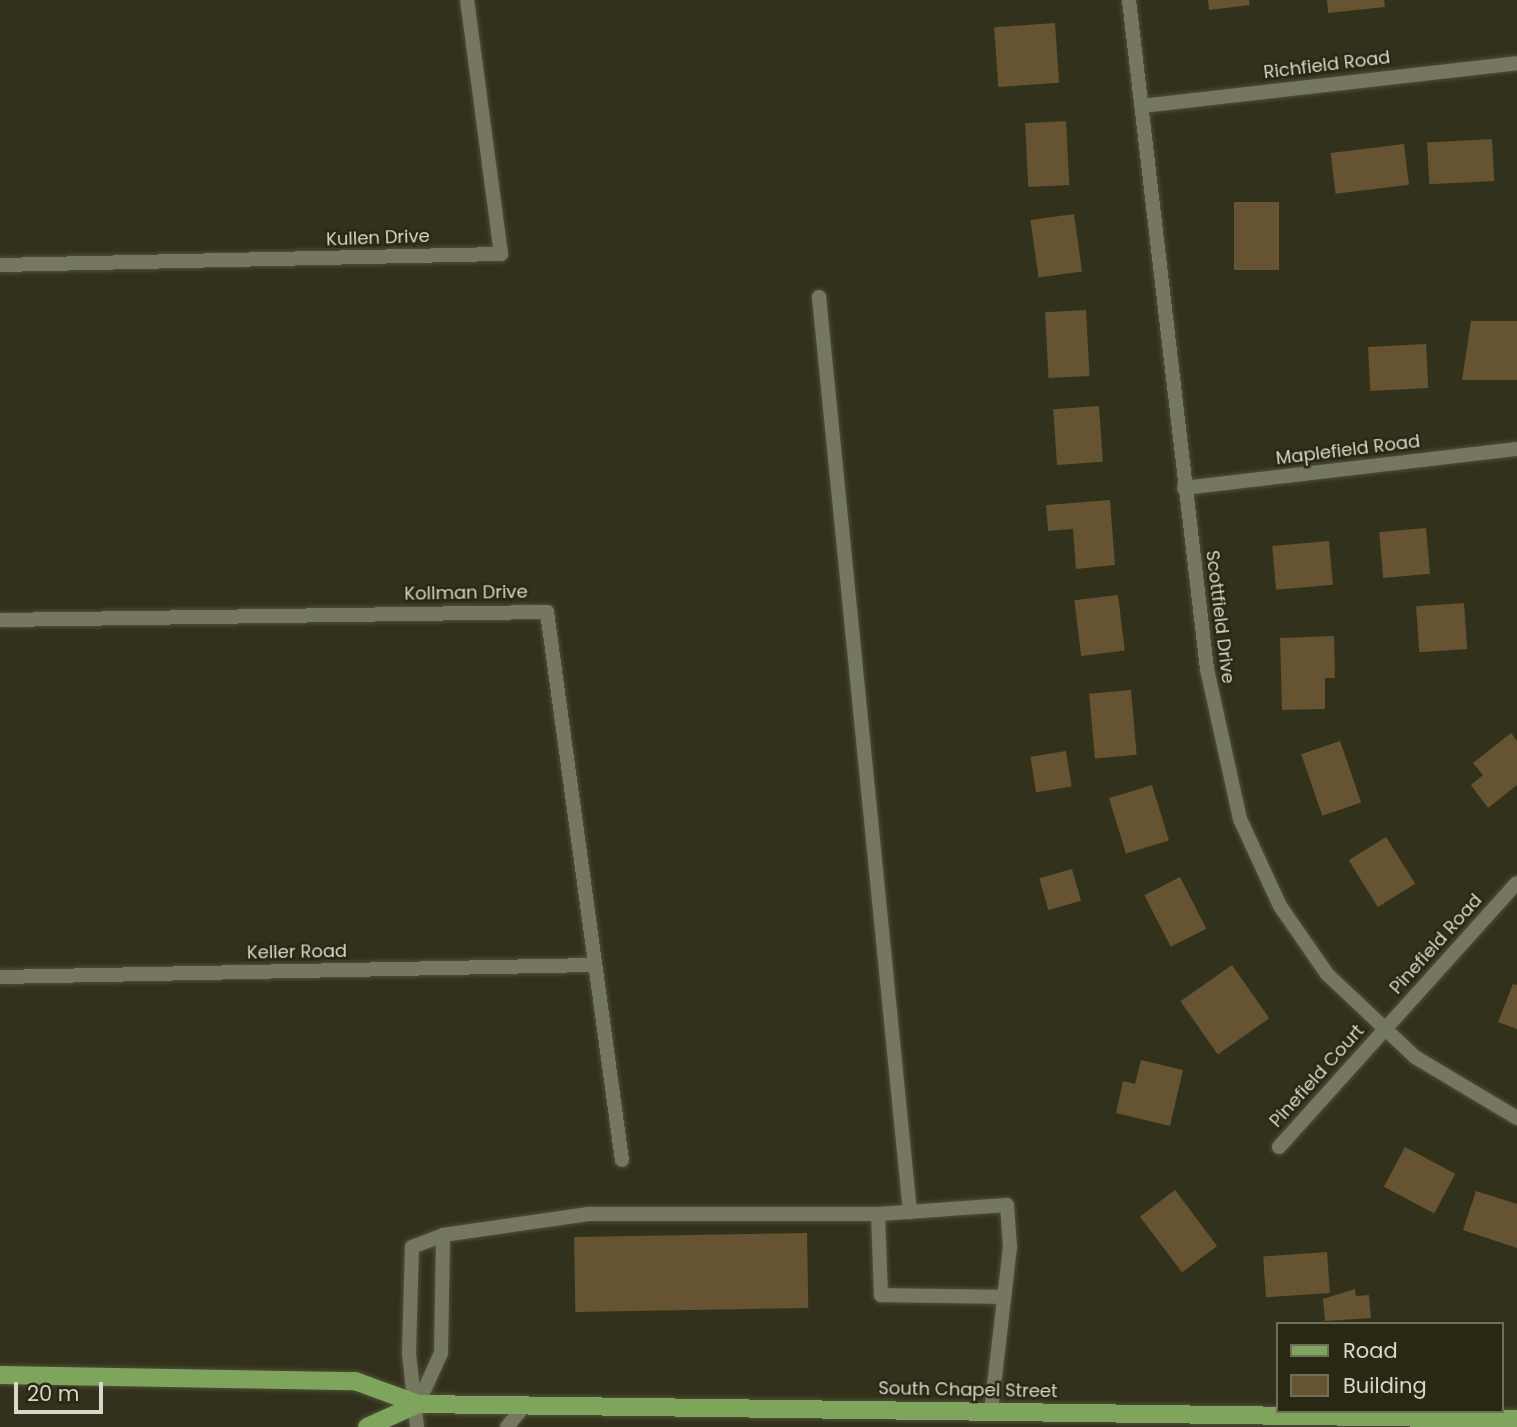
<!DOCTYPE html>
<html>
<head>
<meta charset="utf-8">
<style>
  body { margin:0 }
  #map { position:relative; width:1517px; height:1427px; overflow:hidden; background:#32321c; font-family:Poppins,sans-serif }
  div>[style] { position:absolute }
  .building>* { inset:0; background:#655331; transform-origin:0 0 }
  .roads { filter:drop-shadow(0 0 2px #4f4f3c) drop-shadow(0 0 2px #4f4f3c) }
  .service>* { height:14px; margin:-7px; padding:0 7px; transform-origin:7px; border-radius:7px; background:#76775f }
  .minor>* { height:14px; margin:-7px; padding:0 7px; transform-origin:7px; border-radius:7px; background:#76775f }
  .primary>* { height:18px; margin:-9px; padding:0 9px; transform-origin:9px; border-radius:9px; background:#7ea55b }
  span { translate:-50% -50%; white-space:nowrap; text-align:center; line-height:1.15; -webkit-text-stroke:5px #282813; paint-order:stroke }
  .street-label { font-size:18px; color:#d7d7ca }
  .legend { position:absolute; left:1276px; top:1322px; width:228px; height:91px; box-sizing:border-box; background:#282813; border:2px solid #6e6e5c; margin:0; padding:9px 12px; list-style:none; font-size:21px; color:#d7d7ca }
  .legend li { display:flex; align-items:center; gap:14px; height:35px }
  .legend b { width:35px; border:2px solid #6e6e5c }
  .scale { position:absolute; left:14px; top:1382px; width:89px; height:32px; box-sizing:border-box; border:4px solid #d7d7ca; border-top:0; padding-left:9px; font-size:21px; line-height:24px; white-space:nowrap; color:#d7d7ca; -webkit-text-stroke:5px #282813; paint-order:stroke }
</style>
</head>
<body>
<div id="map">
  <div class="building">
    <i style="clip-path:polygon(1208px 0,1249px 0,1250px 5px,1209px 10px)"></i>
    <i style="clip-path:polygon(1327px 0,1384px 0,1385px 7px,1328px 13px)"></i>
    <i style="left:1055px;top:23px;width:60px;height:61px;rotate:86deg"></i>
    <i style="left:1066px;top:121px;width:64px;height:41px;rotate:87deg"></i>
    <i style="left:1492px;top:139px;width:42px;height:65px;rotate:87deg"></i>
    <i style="left:1404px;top:144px;width:41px;height:74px;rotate:83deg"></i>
    <i style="left:1234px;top:202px;width:45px;height:68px"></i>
    <i style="left:1074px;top:214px;width:58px;height:44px;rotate:82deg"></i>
    <i style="left:1086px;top:310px;width:66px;height:41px;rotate:87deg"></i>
    <i style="clip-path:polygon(1471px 321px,1517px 321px,1517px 380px,1462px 380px)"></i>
    <i style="left:1426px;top:344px;width:44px;height:58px;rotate:87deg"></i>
    <i style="left:1099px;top:406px;width:56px;height:46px;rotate:86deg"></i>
    <i style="clip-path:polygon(1110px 500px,1115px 565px,1076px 569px,1073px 529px,1048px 531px,1046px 505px)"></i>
    <i style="left:1426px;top:528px;width:46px;height:47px;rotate:85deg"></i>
    <i style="left:1329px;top:541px;width:44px;height:57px;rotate:85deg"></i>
    <i style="left:1118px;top:595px;width:56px;height:44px;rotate:83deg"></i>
    <i style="left:1464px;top:603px;width:46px;height:48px;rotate:86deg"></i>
    <i style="clip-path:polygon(1334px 636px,1335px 678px,1325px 678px,1325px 709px,1282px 710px,1280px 638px)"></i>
    <i style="left:1131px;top:690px;width:65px;height:42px;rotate:85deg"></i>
    <i style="clip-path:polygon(1511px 733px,1517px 741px,1517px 785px,1488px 808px,1471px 785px,1483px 775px,1473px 763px)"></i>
    <i style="left:1340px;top:741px;width:65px;height:41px;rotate:71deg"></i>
    <i style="left:1066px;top:751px;width:36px;height:36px;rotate:81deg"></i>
    <i style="left:1152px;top:785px;width:58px;height:45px;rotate:73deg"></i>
    <i style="left:1386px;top:837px;width:55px;height:44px;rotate:58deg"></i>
    <i style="left:1072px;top:869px;width:33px;height:34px;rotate:74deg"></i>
    <i style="left:1180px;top:877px;width:58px;height:40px;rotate:63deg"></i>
    <i style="left:1232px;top:965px;width:65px;height:63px;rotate:55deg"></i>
    <i style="clip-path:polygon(1513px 984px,1517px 985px,1517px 1029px,1498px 1022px)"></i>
    <i style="clip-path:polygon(1141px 1060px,1183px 1070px,1170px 1126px,1116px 1113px,1123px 1081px,1135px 1084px)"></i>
    <i style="left:1405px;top:1147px;width:57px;height:45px;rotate:28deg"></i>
    <i style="left:1175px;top:1190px;width:70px;height:44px;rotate:53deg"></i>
    <i style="clip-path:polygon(1476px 1191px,1517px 1204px,1517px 1248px,1463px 1230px)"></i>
    <i style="left:807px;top:1233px;width:75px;height:233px;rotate:89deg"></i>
    <i style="left:1327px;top:1252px;width:41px;height:64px;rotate:86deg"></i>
    <i style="clip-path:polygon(1355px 1289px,1356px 1296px,1369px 1295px,1371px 1318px,1325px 1321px,1323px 1299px)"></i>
  </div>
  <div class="roads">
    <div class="service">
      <i style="left:819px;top:297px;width:920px;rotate:84.32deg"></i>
      <i style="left:878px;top:1214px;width:81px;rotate:87.9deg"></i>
      <i style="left:881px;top:1295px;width:121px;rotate:0.9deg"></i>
      <i style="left:418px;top:1404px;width:56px;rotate:-65.7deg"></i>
      <i style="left:441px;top:1353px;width:118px;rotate:-89deg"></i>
      <i style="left:417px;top:1427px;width:74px;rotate:-96.2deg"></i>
      <i style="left:409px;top:1353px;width:106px;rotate:-88.4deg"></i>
      <i style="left:412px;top:1247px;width:33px;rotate:-21deg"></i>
      <i style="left:443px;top:1235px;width:147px;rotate:-8.2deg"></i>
      <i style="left:588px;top:1214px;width:290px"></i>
      <i style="left:878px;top:1214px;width:129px;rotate:-4deg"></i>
      <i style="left:1007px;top:1205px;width:42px;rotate:85.9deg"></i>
      <i style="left:1010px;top:1247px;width:166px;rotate:96.6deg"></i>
      <i style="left:507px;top:1427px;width:28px;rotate:-51deg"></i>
    </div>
    <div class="minor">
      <i style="left:1129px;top:0;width:674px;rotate:83.35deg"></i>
      <i style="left:1207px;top:669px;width:154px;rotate:77.6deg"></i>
      <i style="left:1240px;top:819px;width:96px;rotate:65.3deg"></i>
      <i style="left:1280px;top:906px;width:83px;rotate:55.3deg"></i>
      <i style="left:1327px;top:974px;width:121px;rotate:43.3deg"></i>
      <i style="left:1415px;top:1057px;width:119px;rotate:30.9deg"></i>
      <i style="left:1142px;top:106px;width:377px;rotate:-6.5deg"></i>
      <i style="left:0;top:265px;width:501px;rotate:-1.26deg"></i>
      <i style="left:501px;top:254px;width:256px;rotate:-97.6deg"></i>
      <i style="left:1184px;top:488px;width:335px;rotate:-6.7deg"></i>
      <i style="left:0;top:620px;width:547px;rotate:-0.84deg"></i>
      <i style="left:547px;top:612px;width:553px;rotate:82.21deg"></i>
      <i style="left:0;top:977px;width:595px;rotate:-1.16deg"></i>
      <i style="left:1279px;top:1147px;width:355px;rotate:-48deg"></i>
    </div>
    <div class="primary">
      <i style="left:0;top:1375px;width:355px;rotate:1deg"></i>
      <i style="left:355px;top:1381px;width:67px;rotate:20.1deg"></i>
      <i style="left:418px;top:1404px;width:1099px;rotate:0.78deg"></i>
      <i style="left:367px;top:1427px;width:56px;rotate:-24.3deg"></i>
    </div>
  </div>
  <div class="street-label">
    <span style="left:1327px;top:65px;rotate:-7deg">Richfield Road</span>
    <span style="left:378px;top:238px;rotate:-2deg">Kullen Drive</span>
    <span style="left:1348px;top:450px;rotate:-7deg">Maplefield Road</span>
    <span style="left:466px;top:593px;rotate:-1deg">Kollman Drive</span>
    <span style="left:1220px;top:617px;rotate:83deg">Scottfield Drive</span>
    <span style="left:1436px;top:944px;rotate:-48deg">Pinefield Road</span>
    <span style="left:297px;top:952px;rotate:-1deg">Keller Road</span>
    <span style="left:1317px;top:1076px;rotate:-48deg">Pinefield Court</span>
    <span style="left:968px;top:1390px;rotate:1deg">South Chapel Street</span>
  </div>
  <ul class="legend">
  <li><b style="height:9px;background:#7ea55b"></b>Road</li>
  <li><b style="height:19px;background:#655331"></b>Building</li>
  </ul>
  <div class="scale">20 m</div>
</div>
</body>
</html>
